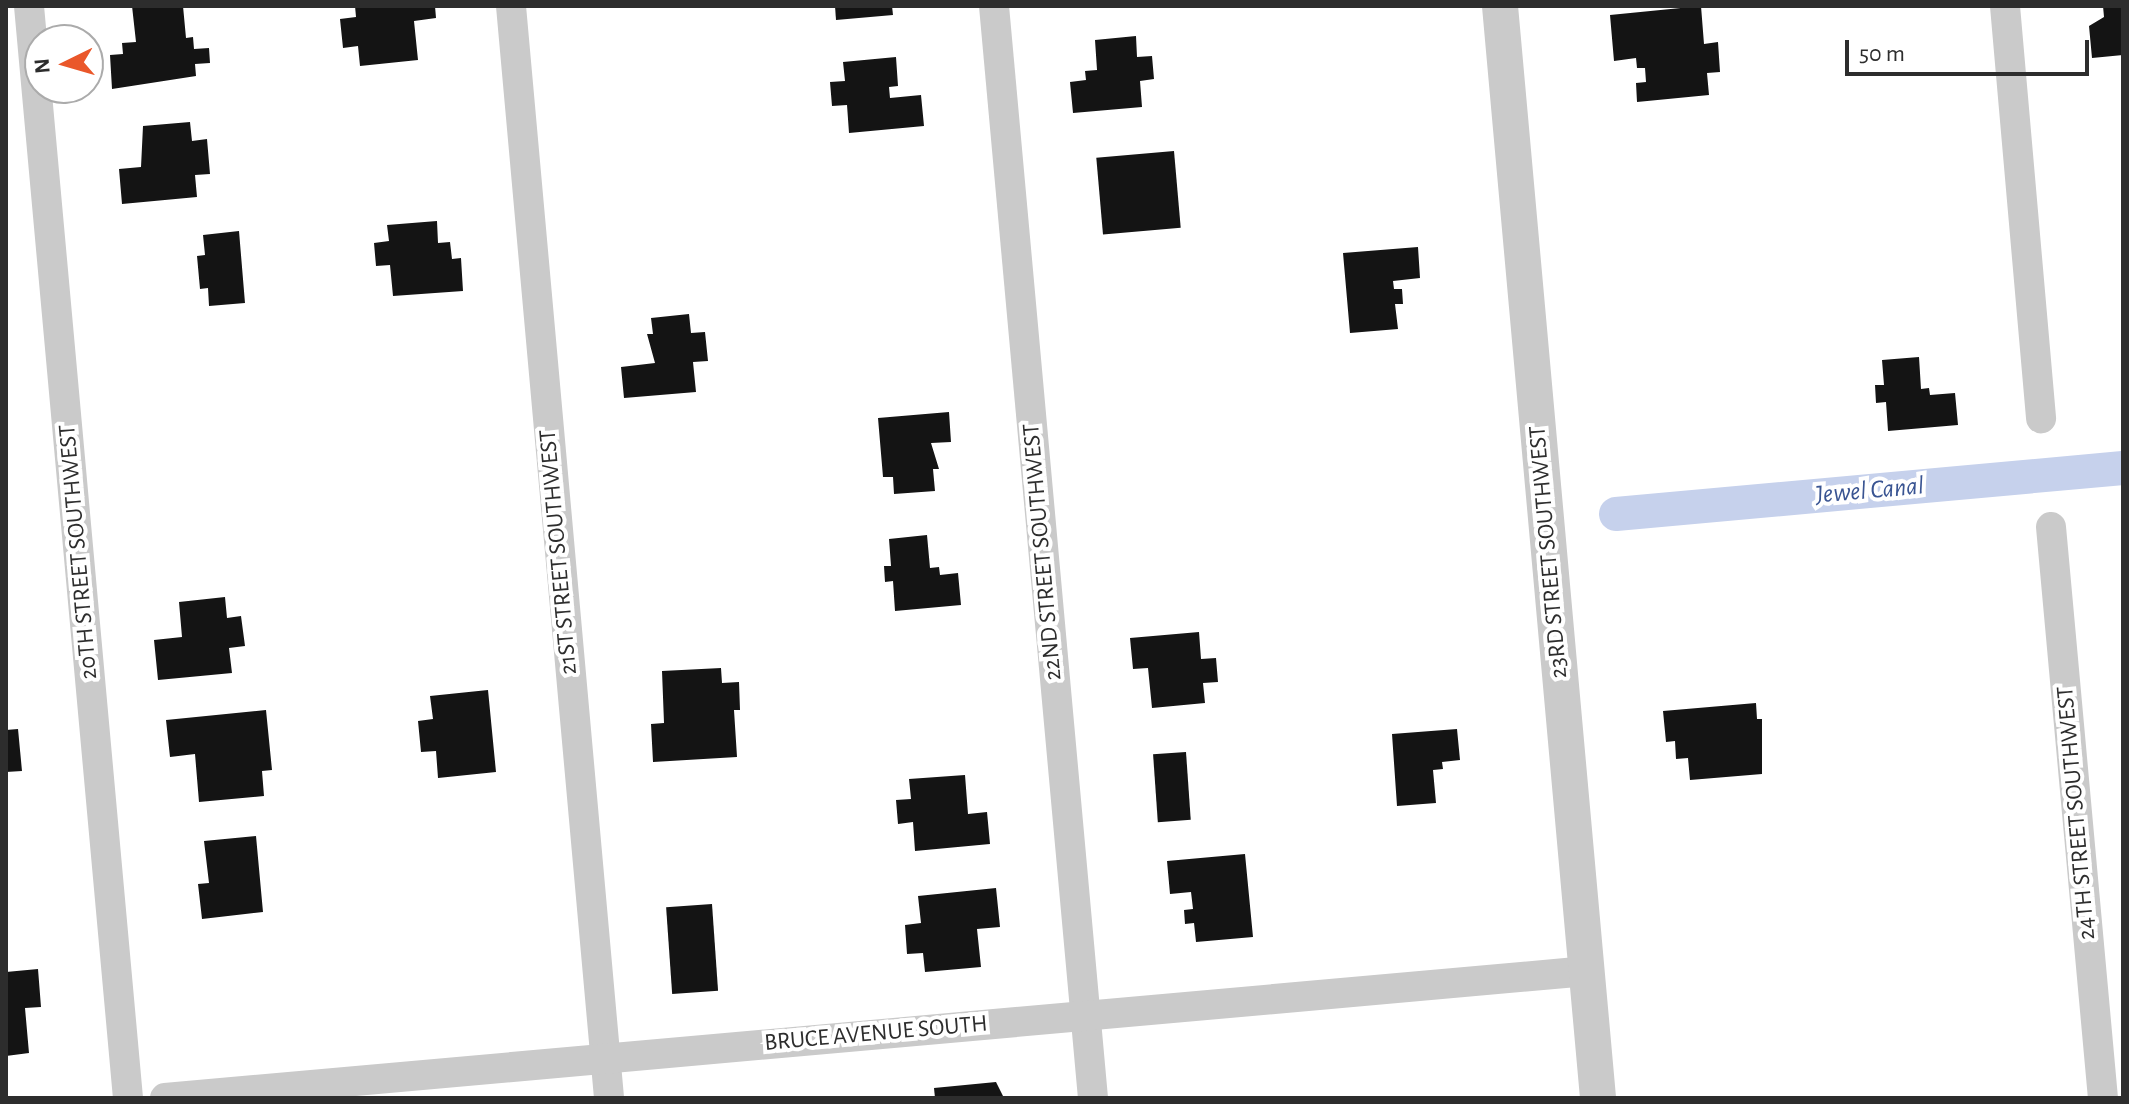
<!DOCTYPE html>
<html>
<head>
<meta charset="utf-8">
<style>
  body { margin:0 }
  #map { position:relative; width:2129px; height:1104px; overflow:hidden; background:#fff; font-family:"Alegreya Sans",sans-serif }
  div>[style] { position:absolute }
  .canal>* { height:34px; margin:-17px; padding:0 17px; transform-origin:17px; border-radius:17px; background:#c6d1ec }
  .building>* { inset:0; background:#141414; transform-origin:0 0 }
  .minor>* { height:30px; margin:-15px; padding:0 15px; transform-origin:15px; border-radius:15px; background:#cacaca }
  .tertiary>* { height:36px; margin:-18px; padding:0 18px; transform-origin:18px; border-radius:18px; background:#cacaca }
  span { translate:-50% -50%; white-space:nowrap; text-align:center; line-height:1.15; -webkit-text-stroke:8px #fff; paint-order:stroke }
  .street-label { font-size:24px; color:#2d2d2d }
  .water-label { font-size:26px; color:#395492; font-style:italic }
  .frame { position:absolute; inset:0; border:8px solid #2d2d2d; pointer-events:none }
  .north { position:absolute; left:24px; top:24px; width:80px; height:80px; box-sizing:border-box; background:#fff; border:2px solid #ababab; border-radius:50%; rotate:265deg; font-size:22px; font-weight:700; line-height:32px; text-align:center; color:#2d2d2d }
  .north::after { content:''; display:block; margin:auto; width:28px; height:36px; background:#ea572a; clip-path:polygon(50% 0,100% 100%,50% 72%,0 100%) }
  .scale { position:absolute; left:1845px; top:40px; width:244px; height:36px; box-sizing:border-box; border:4px solid #2d2d2d; border-top:0; padding-left:10px; font-size:24px; line-height:28px; white-space:nowrap; color:#2d2d2d; -webkit-text-stroke:6px #fff; paint-order:stroke }
</style>
</head>
<body>
<div id="map">
  <div class="canal">
    <i style="left:1616px;top:514px;width:509px;rotate:-5.18deg"></i>
  </div>
  <div class="building">
    <i style="clip-path:polygon(132px 6px,183px 6px,186px 38px,193px 37px,194px 49px,209px 48px,210px 63px,195px 64px,196px 76px,112px 89px,110px 55px,123px 54px,122px 43px,136px 42px)"></i>
    <i style="clip-path:polygon(355px 6px,435px 6px,436px 18px,414px 21px,418px 60px,360px 66px,358px 46px,343px 48px,340px 19px,356px 17px)"></i>
    <i style="clip-path:polygon(835px 6px,892px 6px,893px 15px,836px 20px)"></i>
    <i style="clip-path:polygon(1701px 6px,1704px 44px,1718px 42px,1720px 72px,1707px 73px,1709px 95px,1637px 102px,1636px 83px,1646px 82px,1645px 68px,1637px 68px,1636px 58px,1614px 61px,1610px 15px)"></i>
    <i style="clip-path:polygon(2103px 6px,2123px 6px,2123px 55px,2092px 58px,2089px 26px,2104px 17px)"></i>
    <i style="clip-path:polygon(1136px 36px,1137px 57px,1152px 56px,1154px 79px,1140px 81px,1142px 107px,1073px 113px,1070px 82px,1086px 80px,1085px 71px,1097px 70px,1095px 40px)"></i>
    <i style="clip-path:polygon(896px 57px,898px 86px,889px 87px,890px 98px,921px 95px,924px 126px,849px 133px,847px 105px,832px 106px,830px 82px,845px 81px,843px 62px)"></i>
    <i style="clip-path:polygon(190px 122px,192px 141px,207px 139px,210px 174px,195px 175px,197px 197px,122px 204px,119px 169px,141px 167px,143px 126px)"></i>
    <i style="left:1174px;top:151px;width:77px;height:78px;rotate:85deg"></i>
    <i style="clip-path:polygon(437px 221px,438px 243px,450px 242px,452px 259px,461px 258px,463px 291px,393px 296px,390px 265px,376px 266px,374px 243px,389px 241px,387px 225px)"></i>
    <i style="clip-path:polygon(239px 231px,245px 303px,209px 306px,208px 288px,200px 289px,197px 256px,205px 255px,203px 235px)"></i>
    <i style="clip-path:polygon(1418px 247px,1420px 278px,1393px 281px,1394px 289px,1402px 289px,1403px 304px,1395px 304px,1398px 329px,1350px 333px,1343px 253px)"></i>
    <i style="clip-path:polygon(689px 314px,691px 333px,705px 332px,708px 361px,693px 362px,696px 392px,624px 398px,621px 367px,655px 363px,647px 334px,653px 334px,651px 318px)"></i>
    <i style="clip-path:polygon(1919px 357px,1921px 389px,1929px 388px,1930px 395px,1955px 393px,1958px 425px,1888px 431px,1886px 402px,1876px 403px,1875px 385px,1884px 385px,1882px 360px)"></i>
    <i style="clip-path:polygon(949px 412px,951px 442px,931px 443px,939px 469px,933px 469px,935px 491px,894px 494px,893px 477px,883px 477px,878px 418px)"></i>
    <i style="clip-path:polygon(927px 535px,930px 568px,939px 567px,940px 575px,958px 573px,961px 605px,895px 611px,893px 581px,885px 582px,884px 566px,891px 566px,889px 539px)"></i>
    <i style="clip-path:polygon(225px 597px,227px 618px,241px 616px,245px 646px,229px 648px,232px 673px,158px 680px,154px 640px,182px 637px,179px 602px)"></i>
    <i style="clip-path:polygon(1199px 632px,1201px 659px,1216px 658px,1218px 682px,1203px 683px,1205px 703px,1152px 708px,1148px 668px,1133px 669px,1130px 638px)"></i>
    <i style="clip-path:polygon(721px 668px,722px 683px,739px 682px,740px 710px,734px 710px,737px 757px,653px 762px,651px 724px,664px 723px,662px 671px)"></i>
    <i style="clip-path:polygon(488px 690px,496px 772px,438px 778px,436px 751px,421px 752px,418px 721px,433px 719px,430px 696px)"></i>
    <i style="clip-path:polygon(1756px 703px,1757px 719px,1762px 719px,1762px 774px,1690px 780px,1688px 758px,1676px 759px,1675px 741px,1666px 742px,1663px 711px)"></i>
    <i style="clip-path:polygon(266px 710px,272px 770px,262px 771px,264px 796px,199px 802px,195px 754px,170px 757px,166px 720px)"></i>
    <i style="clip-path:polygon(18px 729px,22px 771px,6px 772px,6px 730px)"></i>
    <i style="clip-path:polygon(1457px 729px,1460px 760px,1442px 762px,1443px 769px,1433px 770px,1436px 803px,1397px 806px,1392px 734px)"></i>
    <i style="left:1186px;top:752px;width:68px;height:33px;rotate:86deg"></i>
    <i style="clip-path:polygon(965px 775px,968px 814px,987px 812px,990px 844px,915px 851px,913px 822px,898px 824px,896px 800px,911px 799px,909px 779px)"></i>
    <i style="clip-path:polygon(256px 836px,263px 912px,202px 919px,198px 884px,209px 883px,204px 841px)"></i>
    <i style="clip-path:polygon(1245px 854px,1253px 937px,1196px 942px,1194px 923px,1185px 924px,1184px 910px,1193px 909px,1191px 892px,1170px 894px,1167px 861px)"></i>
    <i style="clip-path:polygon(996px 888px,1000px 927px,977px 929px,981px 967px,925px 972px,923px 953px,907px 954px,905px 925px,921px 923px,918px 896px)"></i>
    <i style="left:712px;top:904px;width:87px;height:46px;rotate:86deg"></i>
    <i style="clip-path:polygon(38px 969px,41px 1007px,25px 1008px,29px 1053px,6px 1056px,6px 972px)"></i>
    <i style="clip-path:polygon(996px 1082px,1004px 1098px,935px 1098px,934px 1088px)"></i>
  </div>
  <div class="minor">
    <i style="left:29px;top:6px;width:1096px;rotate:84.82deg"></i>
    <i style="left:511px;top:6px;width:1096px;rotate:84.87deg"></i>
    <i style="left:994px;top:6px;width:1096px;rotate:84.82deg"></i>
    <i style="left:2005px;top:6px;width:414px;rotate:85deg"></i>
    <i style="left:2051px;top:527px;width:573px;rotate:84.8deg"></i>
    <i style="left:165px;top:1098px;width:1428px;rotate:-5.1deg"></i>
  </div>
  <div class="tertiary">
    <i style="left:1500px;top:6px;width:1096px;rotate:84.87deg"></i>
  </div>
  <div class="street-label">
    <span style="left:79px;top:552px;rotate:-95deg">20TH STREET SOUTHWEST</span>
    <span style="left:559px;top:552px;rotate:-95deg">21ST STREET SOUTHWEST</span>
    <span style="left:1043px;top:552px;rotate:-95deg">22ND STREET SOUTHWEST</span>
    <span style="left:1549px;top:552px;rotate:-95deg">23RD STREET SOUTHWEST</span>
    <span style="left:2077px;top:813px;rotate:-95deg">24TH STREET SOUTHWEST</span>
    <span style="left:876px;top:1034px;rotate:-5deg">BRUCE AVENUE SOUTH</span>
  </div>
  <div class="water-label">
    <span style="left:1870px;top:491px;rotate:-5deg">Jewel Canal</span>
  </div>
  <div class="frame"></div>
  <div class="north">N</div>
  <div class="scale">50 m</div>
</div>
</body>
</html>
